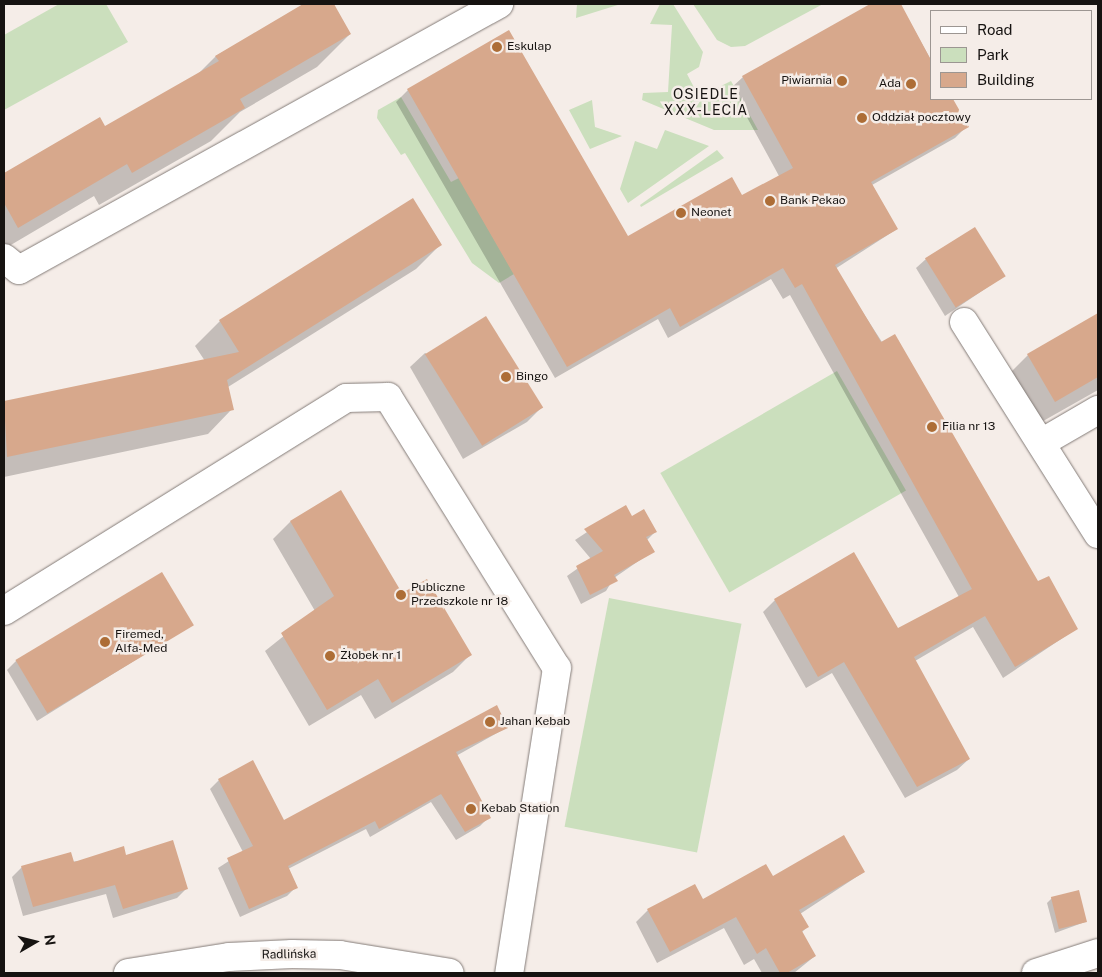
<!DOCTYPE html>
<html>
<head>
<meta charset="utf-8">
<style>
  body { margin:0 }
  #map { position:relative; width:1102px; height:977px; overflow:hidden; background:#f5ede8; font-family:"Public Sans",sans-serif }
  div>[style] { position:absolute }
  .green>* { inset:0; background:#cbdfbd; transform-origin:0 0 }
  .shadow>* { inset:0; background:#0003 }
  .building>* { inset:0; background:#d7a88c; transform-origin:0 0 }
  .roads { filter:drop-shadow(0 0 1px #847c78) drop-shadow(0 0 1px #847c78) }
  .minor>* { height:28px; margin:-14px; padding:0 14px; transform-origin:14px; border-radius:14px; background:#fff }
  .dots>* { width:14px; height:14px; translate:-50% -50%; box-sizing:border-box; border:2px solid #f5ede8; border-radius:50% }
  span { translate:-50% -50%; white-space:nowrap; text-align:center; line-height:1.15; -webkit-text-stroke:5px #f5ede8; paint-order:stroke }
  .poi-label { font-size:12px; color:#161311 }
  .left { translate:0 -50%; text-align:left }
  .right { translate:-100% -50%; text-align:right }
  .street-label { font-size:12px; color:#161311 }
  .neighbourhood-label { font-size:14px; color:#161311; letter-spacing:1px }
  .frame { position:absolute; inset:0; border:5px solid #161311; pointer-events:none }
  .legend { position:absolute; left:930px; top:10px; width:162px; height:90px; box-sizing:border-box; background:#f5ede8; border:1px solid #9c9692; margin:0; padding:6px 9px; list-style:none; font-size:15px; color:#161311 }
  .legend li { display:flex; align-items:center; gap:10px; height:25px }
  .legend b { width:25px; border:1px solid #9c9692 }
  .north { position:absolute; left:10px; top:917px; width:50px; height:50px; -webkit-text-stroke:4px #f5ede8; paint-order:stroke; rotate:82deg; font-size:14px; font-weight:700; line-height:20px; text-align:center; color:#161311 }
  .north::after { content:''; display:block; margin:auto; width:18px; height:22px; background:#161311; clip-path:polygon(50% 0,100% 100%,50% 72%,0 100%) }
</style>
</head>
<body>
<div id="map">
  <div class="green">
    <i style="clip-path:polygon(59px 4px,106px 4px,128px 42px,4px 110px,4px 35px)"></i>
    <i style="clip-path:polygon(577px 4px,621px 4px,576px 18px)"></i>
    <i style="clip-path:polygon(660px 4px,673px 4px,703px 52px,699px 67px,687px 74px,699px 97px,731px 81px,758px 130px,714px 130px,642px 100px,643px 93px,668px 92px,672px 25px,650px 24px)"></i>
    <i style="clip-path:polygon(693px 4px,823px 4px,745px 46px,731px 47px,717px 40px)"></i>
    <i style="clip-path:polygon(401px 97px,451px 182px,459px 178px,514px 274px,499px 283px,472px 263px,405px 153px,401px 155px,377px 118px,378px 110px)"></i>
    <i style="clip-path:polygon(592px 100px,595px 127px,622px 136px,590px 149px,569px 110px)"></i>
    <i style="clip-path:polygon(665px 130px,709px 146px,628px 203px,620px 189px,635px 141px,657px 149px)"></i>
    <i style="clip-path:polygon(717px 150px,724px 158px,641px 207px,640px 205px)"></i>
    <i style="left:837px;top:371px;width:138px;height:204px;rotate:60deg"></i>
    <i style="left:609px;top:598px;width:135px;height:233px;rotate:11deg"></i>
  </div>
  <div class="shadow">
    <i style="clip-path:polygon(306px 4px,332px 4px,350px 34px,317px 67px,240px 112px,211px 141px,99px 205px,94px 196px,4px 249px,4px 175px,100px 119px,105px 128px,198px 74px,216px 56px)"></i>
    <i style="clip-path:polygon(873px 4px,900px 4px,931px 60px,931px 99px,952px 99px,967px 126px,955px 138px,872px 185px,897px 229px,835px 269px,1037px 583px,1076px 629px,1003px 678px,973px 627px,915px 661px,969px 759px,957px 770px,905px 798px,832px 673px,806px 688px,763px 612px,775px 600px,897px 630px,959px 597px,790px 295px,783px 299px,771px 279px,668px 338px,658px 319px,555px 378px,396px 102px,408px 90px,627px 237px,742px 197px,779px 176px,731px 88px,743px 77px)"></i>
    <i style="clip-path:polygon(413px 200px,441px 244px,416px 269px,228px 387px,232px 409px,208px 434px,4px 477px,4px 403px,205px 361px,195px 346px,220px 321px)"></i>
    <i style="clip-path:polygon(926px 259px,1004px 276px,945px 316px,916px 268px)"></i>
    <i style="clip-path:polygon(1098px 315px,1098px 390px,1022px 433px,995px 388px,1028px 355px)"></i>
    <i style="clip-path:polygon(425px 353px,541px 408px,527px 422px,463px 459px,410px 367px)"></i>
    <i style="clip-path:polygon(341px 492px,402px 595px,470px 655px,453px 672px,375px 719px,361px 695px,309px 726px,265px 651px,315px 611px,273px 539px,290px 522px)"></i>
    <i style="clip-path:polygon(625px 507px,632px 518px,655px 532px,647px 540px,653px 551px,614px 578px,606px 591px,581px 604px,567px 576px,591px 559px,575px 540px)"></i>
    <i style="clip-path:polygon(192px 625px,37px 721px,7px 670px,16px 661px)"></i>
    <i style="clip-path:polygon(506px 728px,456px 756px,489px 817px,480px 826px,456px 840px,431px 802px,370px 837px,366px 829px,288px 869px,296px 887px,287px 896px,240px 917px,218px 868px,243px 852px,210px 789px,219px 780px,284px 822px)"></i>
    <i style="clip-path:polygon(126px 856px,187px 888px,177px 898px,113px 918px,106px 894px,23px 916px,12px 877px,22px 867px)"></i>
    <i style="clip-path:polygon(864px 872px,800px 914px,807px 927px,801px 933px,815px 956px,794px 973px,762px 973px,754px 959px,744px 965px,724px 928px,657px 963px,636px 922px,648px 910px,702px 901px,772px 877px)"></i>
    <i style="clip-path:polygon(1052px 898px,1085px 922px,1055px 933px,1047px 903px)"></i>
  </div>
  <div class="building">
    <i style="clip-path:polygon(303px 4px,334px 4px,351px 34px,240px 99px,245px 108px,132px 173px,127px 164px,18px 228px,4px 203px,4px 173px,100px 117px,105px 126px,219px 61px,215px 56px)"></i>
    <i style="clip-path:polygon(870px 4px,901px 4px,931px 60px,931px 99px,953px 99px,969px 127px,871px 182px,898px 229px,835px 265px,881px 342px,895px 334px,1038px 581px,1049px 576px,1078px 629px,1015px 667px,985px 616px,914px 657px,970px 759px,917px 787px,844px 662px,818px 677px,774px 599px,854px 552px,898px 628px,972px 589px,802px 284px,795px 288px,783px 268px,680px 327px,670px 308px,567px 367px,407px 89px,509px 30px,628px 236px,732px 177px,742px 195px,793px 168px,742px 76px)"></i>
    <i style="clip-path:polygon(413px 198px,442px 245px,227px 380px,234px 410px,7px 457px,4px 401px,239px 352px,219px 320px)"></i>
    <i style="left:975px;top:227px;width:58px;height:59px;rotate:58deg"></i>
    <i style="clip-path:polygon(1098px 313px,1098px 377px,1055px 402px,1027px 354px)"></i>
    <i style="left:486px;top:316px;width:108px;height:72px;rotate:58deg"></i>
    <i style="clip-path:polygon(341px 490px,402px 593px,427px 579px,472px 655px,392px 703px,378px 679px,327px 710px,281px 633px,334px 596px,290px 521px)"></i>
    <i style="clip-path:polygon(626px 505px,632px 516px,644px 509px,657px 532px,646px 537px,655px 552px,614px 575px,618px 581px,590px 595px,576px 566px,603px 551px,584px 529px)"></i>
    <i style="left:162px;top:572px;width:62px;height:171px;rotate:59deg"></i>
    <i style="clip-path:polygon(497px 705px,508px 728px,456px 752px,491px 818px,465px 832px,441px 794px,379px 829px,375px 821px,288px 866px,298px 888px,249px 909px,227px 858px,253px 846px,218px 779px,253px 760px,284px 820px)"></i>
    <i style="clip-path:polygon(844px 835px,865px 872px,799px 910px,809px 927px,802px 931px,816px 956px,787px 973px,780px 973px,766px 948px,757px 954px,736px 917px,670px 952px,647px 909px,695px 884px,703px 899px,766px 864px,773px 876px)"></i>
    <i style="clip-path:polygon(173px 840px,188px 889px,123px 909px,115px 885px,33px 907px,21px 866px,71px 852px,74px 862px,124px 846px,126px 855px)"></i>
    <i style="left:1079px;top:890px;width:33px;height:29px;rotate:76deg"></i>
  </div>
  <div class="roads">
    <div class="minor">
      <i style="left:4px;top:258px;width:19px;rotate:39deg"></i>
      <i style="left:19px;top:270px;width:549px;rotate:-28.99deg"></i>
      <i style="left:964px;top:322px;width:251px;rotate:57.7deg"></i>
      <i style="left:1041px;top:443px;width:66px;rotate:-30.1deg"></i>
      <i style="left:4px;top:611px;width:403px;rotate:-31.9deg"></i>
      <i style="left:346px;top:398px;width:42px;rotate:-1.4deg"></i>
      <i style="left:388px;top:397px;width:319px;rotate:58.1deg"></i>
      <i style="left:557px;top:668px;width:309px;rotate:98.9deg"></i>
      <i style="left:128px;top:973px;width:102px;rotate:-9deg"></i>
      <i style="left:229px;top:957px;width:63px;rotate:-2.7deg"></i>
      <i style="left:292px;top:954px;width:48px;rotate:1.2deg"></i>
      <i style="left:340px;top:955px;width:111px;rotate:9.3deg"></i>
      <i style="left:1036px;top:973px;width:65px;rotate:-17.9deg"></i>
    </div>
  </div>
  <div class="dots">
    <i style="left:497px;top:47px;background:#ad6d36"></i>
    <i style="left:842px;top:81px;background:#ad6d36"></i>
    <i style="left:911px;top:84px;background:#ad6d36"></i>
    <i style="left:862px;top:118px;background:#ad6d36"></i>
    <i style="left:770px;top:201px;background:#ad6d36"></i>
    <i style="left:681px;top:213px;background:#ad6d36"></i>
    <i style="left:506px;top:377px;background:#ad6d36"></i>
    <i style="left:932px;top:427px;background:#ad6d36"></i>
    <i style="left:401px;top:595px;background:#ad6d36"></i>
    <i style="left:105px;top:642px;background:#ad6d36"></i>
    <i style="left:330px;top:656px;background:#ad6d36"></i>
    <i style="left:490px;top:722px;background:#ad6d36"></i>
    <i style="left:471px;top:809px;background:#ad6d36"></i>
  </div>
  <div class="poi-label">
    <span class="left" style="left:507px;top:47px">Eskulap</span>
    <span class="right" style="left:832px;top:81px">Piwiarnia</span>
    <span class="right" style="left:901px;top:84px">Ada</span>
    <span class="left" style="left:872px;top:118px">Oddział pocztowy</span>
    <span class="left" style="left:780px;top:201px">Bank Pekao</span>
    <span class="left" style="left:691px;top:213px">Neonet</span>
    <span class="left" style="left:516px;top:377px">Bingo</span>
    <span class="left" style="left:942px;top:427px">Filia nr 13</span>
    <span class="left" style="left:411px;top:595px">Publiczne<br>Przedszkole nr 18</span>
    <span class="left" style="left:115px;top:642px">Firemed,<br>Alfa-Med</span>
    <span class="left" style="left:340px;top:656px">Żłobek nr 1</span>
    <span class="left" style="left:500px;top:722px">Jahan Kebab</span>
    <span class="left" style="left:481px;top:809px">Kebab Station</span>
  </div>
  <div class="street-label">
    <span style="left:289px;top:955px;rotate:-1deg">Radlińska</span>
  </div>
  <div class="neighbourhood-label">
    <span style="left:706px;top:102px">OSIEDLE<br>XXX-LECIA</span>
  </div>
  <div class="frame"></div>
  <ul class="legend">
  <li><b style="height:6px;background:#fff"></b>Road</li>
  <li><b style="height:14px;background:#cbdfbd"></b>Park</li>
  <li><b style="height:14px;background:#d7a88c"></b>Building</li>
  </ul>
  <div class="north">N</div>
</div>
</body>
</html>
